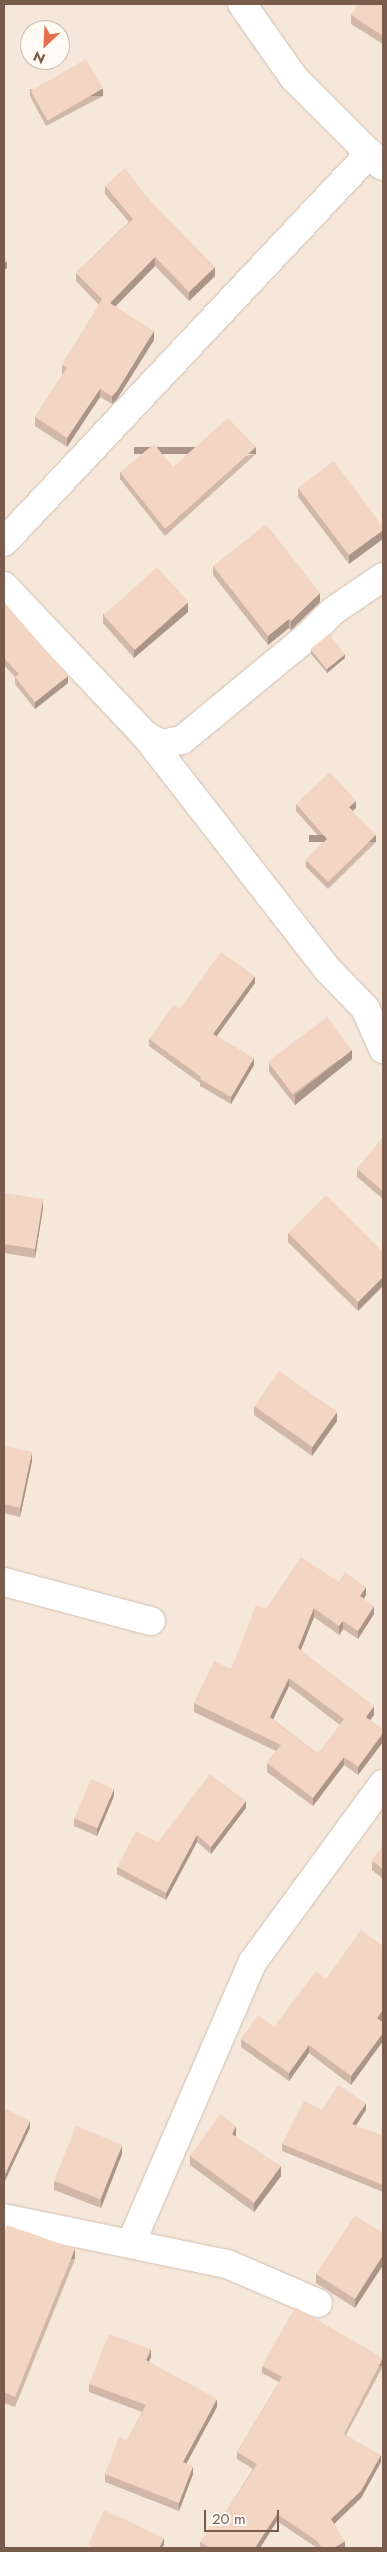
<!DOCTYPE html>
<html>
<head>
<meta charset="utf-8">
<style>
  body { margin:0 }
  #map { position:relative; width:387px; height:2552px; overflow:hidden; background:#fdf6ec; font-family:Jost,sans-serif }
  div>[style] { position:absolute }
  .residential>* { inset:0; background:#f5e8da }
  .roads { filter:drop-shadow(0 0 1px #d1beb0) drop-shadow(0 0 1px #d1beb0) }
  .minor>* { height:28px; margin:-14px; padding:0 14px; transform-origin:14px; border-radius:14px; background:#fff }
  .wall>* { inset:0; background:#d1b7a8 }
  .shaded-wall>* { inset:0; background:#aa9588; transform-origin:0 0 }
  .building>* { inset:0; background:#f3d5c3; transform-origin:0 0 }
  span { translate:-50% -50%; white-space:nowrap; text-align:center; line-height:1.15; -webkit-text-stroke:5px #fffaf3; paint-order:stroke }
  .frame { position:absolute; inset:0; border:5px solid #7a5c4d; pointer-events:none }
  .north { position:absolute; left:20px; top:20px; width:50px; height:50px; box-sizing:border-box; background:#fffaf3; border:1px solid #cabbb1; border-radius:50%; rotate:205deg; font-size:14px; font-weight:700; line-height:20px; text-align:center; color:#7a5c4d }
  .north::after { content:''; display:block; margin:auto; width:18px; height:22px; background:#e76f51; clip-path:polygon(50% 0,100% 100%,50% 72%,0 100%) }
  .scale { position:absolute; left:204px; top:2510px; width:75px; height:22px; box-sizing:border-box; border:2px solid #7a5c4d; border-top:0; padding-left:6px; font-size:15px; line-height:18px; white-space:nowrap; color:#7a5c4d; -webkit-text-stroke:4px #fffaf3; paint-order:stroke }
</style>
</head>
<body>
<div id="map">
  <div class="residential">
    <i style="clip-path:polygon(evenodd,4px 4px,383px 4px,383px 2548px,4px 2548px,4px 4px,30px 30px,60px 30px,60px 60px,30px 60px,30px 30px)"></i>
  </div>
  <div class="roads">
    <div class="minor">
      <i style="left:242px;top:4px;width:90px;rotate:54.9deg"></i>
      <i style="left:294px;top:78px;width:124px;rotate:45deg"></i>
      <i style="left:4px;top:542px;width:534px;rotate:-46.74deg"></i>
      <i style="left:4px;top:586px;width:205px;rotate:46.6deg"></i>
      <i style="left:145px;top:735px;width:18px;rotate:29deg"></i>
      <i style="left:161px;top:744px;width:21px;rotate:-11deg"></i>
      <i style="left:182px;top:740px;width:162px;rotate:-39.5deg"></i>
      <i style="left:307px;top:637px;width:37px;rotate:-45deg"></i>
      <i style="left:333px;top:611px;width:60px;rotate:-34.2deg"></i>
      <i style="left:145px;top:735px;width:299px;rotate:52.1deg"></i>
      <i style="left:329px;top:971px;width:52px;rotate:45.8deg"></i>
      <i style="left:365px;top:1008px;width:45px;rotate:66.3deg"></i>
      <i style="left:4px;top:1582px;width:152px;rotate:14.9deg"></i>
      <i style="left:4px;top:2218px;width:228px;rotate:11.7deg"></i>
      <i style="left:227px;top:2264px;width:99px;rotate:23.2deg"></i>
      <i style="left:131px;top:2243px;width:305px;rotate:-66.6deg"></i>
      <i style="left:252px;top:1963px;width:222px;rotate:-53.8deg"></i>
    </div>
  </div>
  <div class="wall">
    <i style="clip-path:polygon(383px 4px,383px 44px,351px 24px,351px 15px)"></i>
    <i style="clip-path:polygon(30px 89px,103px 96px,46px 126px,30px 96px)"></i>
    <i style="clip-path:polygon(105px 186px,146px 196px,215px 276px,189px 301px,155px 266px,115px 306px,154px 340px,117px 399px,112px 404px,100px 397px,67px 447px,35px 426px,35px 417px,63px 374px,62px 373px,62px 365px,99px 305px,76px 281px,76px 273px,129px 222px,105px 194px)"></i>
    <i style="clip-path:polygon(256px 454px,165px 536px,120px 479px,120px 472px,173px 467px)"></i>
    <i style="clip-path:polygon(298px 488px,383px 527px,349px 564px,298px 497px)"></i>
    <i style="clip-path:polygon(213px 566px,320px 602px,291px 630px,289px 628px,268px 645px,213px 575px)"></i>
    <i style="clip-path:polygon(4px 602px,68px 683px,35px 709px,15px 684px,15px 677px,4px 665px)"></i>
    <i style="clip-path:polygon(188px 612px,134px 658px,103px 623px,103px 614px)"></i>
    <i style="clip-path:polygon(311px 650px,345px 658px,327px 673px,311px 654px)"></i>
    <i style="clip-path:polygon(296px 804px,356px 808px,352px 811px,376px 842px,328px 889px,306px 867px,306px 860px,324px 842px,296px 811px)"></i>
    <i style="clip-path:polygon(255px 983px,217px 1036px,254px 1065px,231px 1104px,200px 1086px,200px 1083px,149px 1046px,149px 1039px,180px 1009px)"></i>
    <i style="clip-path:polygon(352px 1059px,295px 1105px,269px 1072px,269px 1063px)"></i>
    <i style="clip-path:polygon(383px 1138px,383px 1199px,357px 1177px,357px 1169px)"></i>
    <i style="clip-path:polygon(4px 1193px,43px 1208px,35px 1258px,4px 1253px)"></i>
    <i style="clip-path:polygon(288px 1233px,383px 1252px,383px 1286px,358px 1311px,288px 1242px)"></i>
    <i style="clip-path:polygon(254px 1406px,337px 1421px,312px 1456px,254px 1415px)"></i>
    <i style="clip-path:polygon(4px 1446px,32px 1461px,20px 1517px,4px 1513px)"></i>
    <i style="clip-path:polygon(evenodd,339px 1582px,366px 1595px,364px 1599px,374px 1614px,358px 1639px,343px 1629px,339px 1635px,314px 1617px,301px 1650px,374px 1715px,370px 1720px,383px 1730px,383px 1742px,358px 1775px,344px 1765px,313px 1806px,267px 1772px,267px 1763px,276px 1751px,194px 1712px,194px 1703px,231px 1669px,266px 1609px,339px 1582px,289px 1686px,340px 1725px,318px 1754px,273px 1719px,289px 1686px)"></i>
    <i style="clip-path:polygon(114px 1796px,97px 1836px,74px 1826px,74px 1819px)"></i>
    <i style="clip-path:polygon(246px 1808px,211px 1854px,197px 1842px,166px 1900px,117px 1874px,117px 1867px,158px 1842px)"></i>
    <i style="clip-path:polygon(383px 1846px,383px 1879px,372px 1870px,372px 1861px)"></i>
    <i style="clip-path:polygon(383px 1946px,383px 2019px,381px 2021px,383px 2023px,383px 2041px,351px 2085px,309px 2053px,289px 2081px,241px 2047px,241px 2039px,274px 2027px,326px 1979px)"></i>
    <i style="clip-path:polygon(322px 2110px,366px 2110px,356px 2126px,383px 2136px,383px 2192px,282px 2151px,282px 2144px)"></i>
    <i style="clip-path:polygon(236px 2135px,236px 2137px,281px 2176px,254px 2212px,190px 2165px,190px 2156px)"></i>
    <i style="clip-path:polygon(122px 2154px,101px 2208px,54px 2190px,54px 2181px)"></i>
    <i style="clip-path:polygon(4px 2233px,75px 2259px,15px 2407px,4px 2403px)"></i>
    <i style="clip-path:polygon(383px 2233px,383px 2265px,355px 2308px,316px 2283px,316px 2274px)"></i>
    <i style="clip-path:polygon(151px 2357px,149px 2362px,217px 2407px,186px 2463px,193px 2474px,179px 2511px,105px 2482px,105px 2474px,127px 2440px,142px 2412px,89px 2392px,89px 2384px)"></i>
    <i style="clip-path:polygon(262px 2366px,383px 2366px,346px 2435px,381px 2462px,361px 2498px,334px 2524px,345px 2548px,317px 2548px,277px 2521px,260px 2548px,200px 2548px,200px 2542px,217px 2526px,253px 2469px,237px 2459px,237px 2452px,279px 2382px,262px 2373px)"></i>
  </div>
  <div class="shaded-wall">
    <i style="left:103px;top:89px;width:7px;height:64px;rotate:90deg"></i>
    <i style="clip-path:polygon(155px 257px,155px 266px,110px 312px,110px 303px)"></i>
    <i style="clip-path:polygon(7px 261px,7px 268px,4px 270px,4px 263px)"></i>
    <i style="clip-path:polygon(215px 267px,215px 276px,189px 301px,189px 292px)"></i>
    <i style="clip-path:polygon(154px 331px,154px 340px,117px 399px,112px 404px,112px 396px)"></i>
    <i style="clip-path:polygon(100px 389px,100px 397px,67px 447px,67px 438px)"></i>
    <i style="left:256px;top:447px;width:7px;height:122px;rotate:90deg"></i>
    <i style="clip-path:polygon(383px 530px,383px 539px,349px 564px,349px 555px)"></i>
    <i style="clip-path:polygon(320px 593px,320px 602px,291px 630px,291px 621px)"></i>
    <i style="clip-path:polygon(188px 602px,188px 612px,134px 658px,134px 649px)"></i>
    <i style="clip-path:polygon(289px 619px,289px 628px,268px 645px,268px 636px)"></i>
    <i style="clip-path:polygon(345px 654px,345px 658px,327px 673px,327px 669px)"></i>
    <i style="clip-path:polygon(68px 676px,68px 683px,35px 709px,35px 702px)"></i>
    <i style="clip-path:polygon(356px 801px,356px 808px,349px 814px,349px 807px)"></i>
    <i style="left:376px;top:835px;width:7px;height:67px;rotate:90deg"></i>
    <i style="clip-path:polygon(255px 976px,255px 983px,213px 1041px,213px 1034px)"></i>
    <i style="clip-path:polygon(352px 1050px,352px 1059px,295px 1105px,295px 1095px)"></i>
    <i style="clip-path:polygon(254px 1058px,254px 1065px,231px 1104px,231px 1097px)"></i>
    <i style="clip-path:polygon(43px 1199px,43px 1208px,35px 1258px,35px 1249px)"></i>
    <i style="clip-path:polygon(383px 1277px,383px 1286px,358px 1311px,358px 1302px)"></i>
    <i style="clip-path:polygon(337px 1412px,337px 1421px,312px 1456px,312px 1447px)"></i>
    <i style="clip-path:polygon(32px 1452px,32px 1461px,20px 1517px,20px 1508px)"></i>
    <i style="clip-path:polygon(366px 1587px,366px 1595px,360px 1604px,360px 1596px)"></i>
    <i style="clip-path:polygon(374px 1606px,374px 1614px,358px 1639px,358px 1631px)"></i>
    <i style="clip-path:polygon(314px 1608px,314px 1617px,298px 1657px,298px 1648px)"></i>
    <i style="clip-path:polygon(343px 1621px,343px 1629px,339px 1635px,339px 1626px)"></i>
    <i style="clip-path:polygon(289px 1678px,289px 1686px,270px 1726px,270px 1717px)"></i>
    <i style="clip-path:polygon(374px 1706px,374px 1715px,366px 1725px,366px 1717px)"></i>
    <i style="clip-path:polygon(383px 1733px,383px 1742px,358px 1775px,358px 1767px)"></i>
    <i style="clip-path:polygon(344px 1757px,344px 1765px,313px 1806px,313px 1798px)"></i>
    <i style="clip-path:polygon(114px 1789px,114px 1796px,97px 1836px,97px 1829px)"></i>
    <i style="clip-path:polygon(246px 1801px,246px 1808px,211px 1854px,211px 1847px)"></i>
    <i style="clip-path:polygon(197px 1835px,197px 1842px,166px 1900px,166px 1893px)"></i>
    <i style="clip-path:polygon(383px 2010px,383px 2019px,377px 2027px,377px 2018px)"></i>
    <i style="clip-path:polygon(383px 2033px,383px 2041px,351px 2085px,351px 2076px)"></i>
    <i style="clip-path:polygon(309px 2045px,309px 2053px,289px 2081px,289px 2073px)"></i>
    <i style="clip-path:polygon(366px 2103px,366px 2110px,352px 2131px,352px 2124px)"></i>
    <i style="clip-path:polygon(30px 2121px,30px 2128px,4px 2183px,4px 2176px)"></i>
    <i style="clip-path:polygon(236px 2126px,236px 2135px,232px 2143px,232px 2134px)"></i>
    <i style="clip-path:polygon(122px 2145px,122px 2154px,101px 2208px,101px 2199px)"></i>
    <i style="clip-path:polygon(281px 2166px,281px 2176px,254px 2212px,254px 2203px)"></i>
    <i style="left:75px;top:2249px;width:10px;height:160px;rotate:90deg"></i>
    <i style="clip-path:polygon(383px 2255px,383px 2265px,355px 2308px,355px 2299px)"></i>
    <i style="clip-path:polygon(151px 2349px,151px 2357px,146px 2368px,146px 2360px)"></i>
    <i style="left:383px;top:2359px;width:7px;height:85px;rotate:90deg"></i>
    <i style="clip-path:polygon(217px 2399px,217px 2407px,183px 2470px,183px 2462px)"></i>
    <i style="clip-path:polygon(381px 2455px,381px 2462px,361px 2498px,331px 2527px,331px 2519px)"></i>
    <i style="clip-path:polygon(193px 2466px,193px 2474px,179px 2511px,179px 2503px)"></i>
    <i style="clip-path:polygon(277px 2514px,277px 2521px,260px 2548px,255px 2548px)"></i>
    <i style="clip-path:polygon(164px 2538px,164px 2545px,162px 2548px,159px 2548px)"></i>
    <i style="clip-path:polygon(345px 2541px,345px 2548px,334px 2548px)"></i>
  </div>
  <div class="building">
    <i style="clip-path:polygon(358px 4px,383px 4px,383px 36px,351px 15px)"></i>
    <i style="left:86px;top:59px;width:34px;height:64px;rotate:60deg"></i>
    <i style="clip-path:polygon(125px 168px,146px 196px,215px 267px,189px 292px,155px 257px,110px 303px,154px 331px,117px 391px,112px 396px,100px 389px,67px 438px,35px 417px,67px 368px,62px 365px,102px 299px,76px 273px,133px 219px,105px 186px)"></i>
    <i style="clip-path:polygon(4px 256px,7px 261px,4px 263px)"></i>
    <i style="clip-path:polygon(228px 418px,256px 447px,165px 529px,120px 472px,154px 444px,173px 467px)"></i>
    <i style="clip-path:polygon(334px 461px,383px 527px,383px 530px,349px 555px,298px 488px)"></i>
    <i style="clip-path:polygon(266px 524px,320px 593px,291px 621px,289px 619px,268px 636px,213px 566px)"></i>
    <i style="left:157px;top:567px;width:47px;height:72px;rotate:48deg"></i>
    <i style="clip-path:polygon(4px 602px,68px 676px,35px 702px,15px 677px,19px 674px,4px 658px)"></i>
    <i style="left:329px;top:634px;width:26px;height:24px;rotate:51deg"></i>
    <i style="clip-path:polygon(330px 772px,356px 801px,349px 807px,376px 835px,328px 882px,306px 860px,327px 839px,296px 804px)"></i>
    <i style="clip-path:polygon(221px 952px,255px 976px,213px 1034px,254px 1058px,231px 1097px,200px 1079px,201px 1077px,149px 1039px,174px 1004px,180px 1009px)"></i>
    <i style="left:327px;top:1017px;width:41px;height:74px;rotate:53deg"></i>
    <i style="clip-path:polygon(383px 1138px,383px 1191px,357px 1169px)"></i>
    <i style="clip-path:polygon(4px 1193px,43px 1199px,35px 1249px,4px 1244px)"></i>
    <i style="clip-path:polygon(326px 1195px,383px 1252px,383px 1277px,358px 1302px,288px 1233px)"></i>
    <i style="left:279px;top:1371px;width:71px;height:43px;rotate:35deg"></i>
    <i style="clip-path:polygon(4px 1446px,32px 1452px,20px 1508px,4px 1504px)"></i>
    <i style="clip-path:polygon(evenodd,301px 1557px,339px 1582px,345px 1572px,366px 1587px,360px 1596px,374px 1606px,358px 1631px,343px 1621px,339px 1626px,314px 1608px,298px 1648px,374px 1706px,366px 1717px,383px 1730px,383px 1733px,358px 1767px,344px 1757px,313px 1798px,267px 1763px,281px 1745px,194px 1703px,214px 1661px,231px 1669px,256px 1605px,266px 1609px,301px 1557px,289px 1678px,344px 1719px,318px 1754px,270px 1717px,289px 1678px)"></i>
    <i style="clip-path:polygon(210px 1774px,246px 1801px,211px 1847px,197px 1835px,166px 1893px,117px 1867px,136px 1831px,158px 1842px)"></i>
    <i style="left:91px;top:1779px;width:25px;height:43px;rotate:23deg"></i>
    <i style="clip-path:polygon(383px 1846px,383px 1869px,372px 1861px)"></i>
    <i style="clip-path:polygon(361px 1930px,383px 1946px,383px 2010px,377px 2018px,383px 2023px,383px 2033px,351px 2076px,309px 2045px,289px 2073px,241px 2039px,258px 2015px,274px 2027px,316px 1971px,326px 1979px)"></i>
    <i style="clip-path:polygon(338px 2085px,366px 2103px,352px 2124px,383px 2136px,383px 2185px,282px 2144px,304px 2101px,322px 2110px)"></i>
    <i style="clip-path:polygon(4px 2108px,30px 2121px,4px 2176px)"></i>
    <i style="clip-path:polygon(220px 2114px,236px 2126px,232px 2134px,281px 2166px,254px 2203px,190px 2156px)"></i>
    <i style="left:76px;top:2126px;width:50px;height:59px;rotate:22deg"></i>
    <i style="clip-path:polygon(355px 2215px,383px 2233px,383px 2255px,355px 2299px,316px 2274px)"></i>
    <i style="clip-path:polygon(7px 2225px,75px 2249px,15px 2397px,4px 2392px,4px 2233px)"></i>
    <i style="clip-path:polygon(295px 2307px,383px 2358px,344px 2434px,381px 2455px,361px 2491px,331px 2519px,345px 2541px,334px 2548px,322px 2548px,317px 2541px,277px 2514px,255px 2548px,210px 2548px,200px 2542px,212px 2523px,217px 2526px,257px 2464px,237px 2452px,282px 2377px,262px 2366px)"></i>
    <i style="clip-path:polygon(109px 2334px,151px 2349px,146px 2360px,217px 2399px,183px 2462px,193px 2466px,179px 2503px,105px 2474px,119px 2437px,127px 2440px,146px 2405px,89px 2384px)"></i>
    <i style="clip-path:polygon(104px 2510px,164px 2538px,159px 2548px,94px 2548px,88px 2545px)"></i>
  </div>
  <div class="frame"></div>
  <div class="north">N</div>
  <div class="scale">20 m</div>
</div>
</body>
</html>
